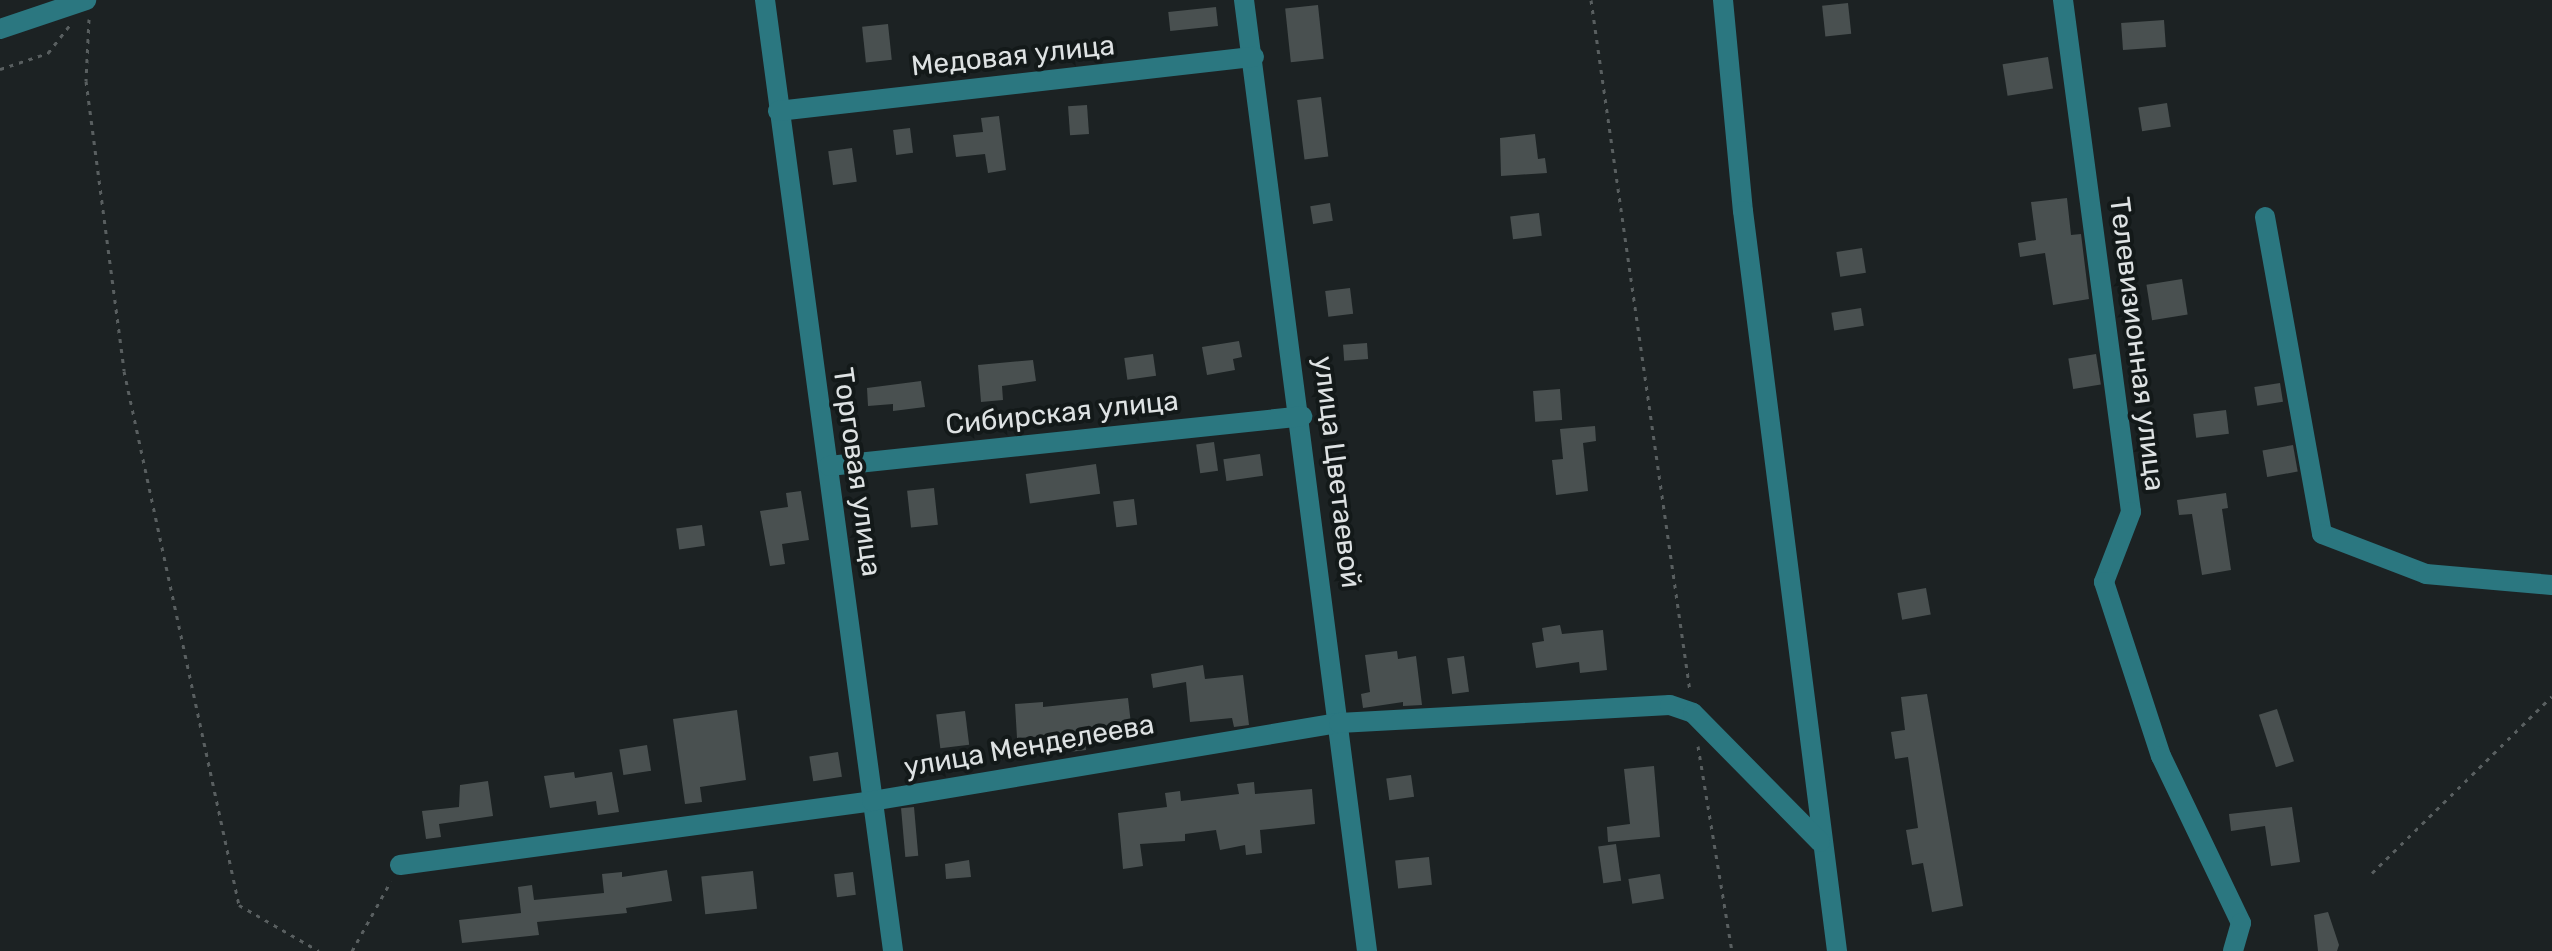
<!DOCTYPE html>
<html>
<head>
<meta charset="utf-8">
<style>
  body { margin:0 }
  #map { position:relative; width:2552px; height:951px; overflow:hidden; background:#1c2223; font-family:Rubik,sans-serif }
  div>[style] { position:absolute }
  .building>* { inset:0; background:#495050; transform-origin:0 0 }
  .path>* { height:3px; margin-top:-1.5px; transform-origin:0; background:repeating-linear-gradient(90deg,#595f60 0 4px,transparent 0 10px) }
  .minor>* { height:20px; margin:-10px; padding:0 10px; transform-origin:10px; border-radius:10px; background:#2b7780 }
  span { translate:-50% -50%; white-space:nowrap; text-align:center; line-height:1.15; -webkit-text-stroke:8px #131919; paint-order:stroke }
  .street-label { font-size:28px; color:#dee2e3 }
</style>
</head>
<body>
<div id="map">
  <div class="building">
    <i style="left:1848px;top:3px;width:31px;height:26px;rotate:84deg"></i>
    <i style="left:1318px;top:5px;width:54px;height:33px;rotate:84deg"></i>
    <i style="left:1216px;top:7px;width:19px;height:48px;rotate:84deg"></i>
    <i style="left:2164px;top:20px;width:27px;height:43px;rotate:86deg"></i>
    <i style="left:888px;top:24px;width:36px;height:26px;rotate:84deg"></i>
    <i style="left:2048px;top:57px;width:32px;height:46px;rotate:81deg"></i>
    <i style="left:1321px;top:97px;width:60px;height:24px;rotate:83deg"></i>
    <i style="left:2167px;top:103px;width:24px;height:29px;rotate:81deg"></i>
    <i style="left:1087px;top:105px;width:29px;height:19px;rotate:86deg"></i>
    <i style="clip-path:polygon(999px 116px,1006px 170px,988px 173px,985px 154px,956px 157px,953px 135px,983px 132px,981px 118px)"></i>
    <i style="left:910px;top:128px;width:25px;height:17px;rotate:83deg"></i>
    <i style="clip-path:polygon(1535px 134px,1538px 159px,1545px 158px,1547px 173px,1501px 176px,1500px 138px)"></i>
    <i style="left:852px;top:148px;width:34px;height:24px;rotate:82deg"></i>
    <i style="clip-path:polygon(2067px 198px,2071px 235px,2081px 234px,2089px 299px,2053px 305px,2045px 253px,2020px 257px,2018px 243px,2036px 240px,2031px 202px)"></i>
    <i style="left:1330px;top:203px;width:18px;height:20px;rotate:81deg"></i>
    <i style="left:1539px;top:213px;width:23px;height:29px;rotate:83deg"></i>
    <i style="left:1862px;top:248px;width:25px;height:26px;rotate:81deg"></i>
    <i style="left:2182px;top:279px;width:36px;height:36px;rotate:81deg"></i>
    <i style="left:1350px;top:288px;width:26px;height:25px;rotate:83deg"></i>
    <i style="left:1861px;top:308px;width:18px;height:30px;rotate:81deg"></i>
    <i style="clip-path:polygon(1239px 341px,1242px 357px,1233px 359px,1235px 370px,1207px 375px,1202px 347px)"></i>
    <i style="left:1367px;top:343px;width:16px;height:24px;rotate:86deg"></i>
    <i style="left:1153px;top:354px;width:22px;height:29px;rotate:82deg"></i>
    <i style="left:2096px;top:354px;width:31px;height:28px;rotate:81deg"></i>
    <i style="clip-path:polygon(1033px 360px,1036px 381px,1002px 386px,1003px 400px,981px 402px,978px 365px)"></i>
    <i style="clip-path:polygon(921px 381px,925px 407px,893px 411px,893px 404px,868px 406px,867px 388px)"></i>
    <i style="left:2280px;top:383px;width:19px;height:26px;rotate:81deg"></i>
    <i style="left:1560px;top:389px;width:31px;height:27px;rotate:86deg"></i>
    <i style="left:2226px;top:410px;width:24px;height:33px;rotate:83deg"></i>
    <i style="clip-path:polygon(1595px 426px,1596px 441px,1583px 443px,1588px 491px,1556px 495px,1552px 460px,1563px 459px,1560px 429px)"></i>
    <i style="left:1214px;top:442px;width:29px;height:18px;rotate:82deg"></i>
    <i style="left:2293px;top:445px;width:27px;height:31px;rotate:80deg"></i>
    <i style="left:1260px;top:454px;width:22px;height:37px;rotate:82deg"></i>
    <i style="left:1096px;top:464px;width:30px;height:71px;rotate:82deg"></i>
    <i style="left:934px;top:488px;width:37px;height:27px;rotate:84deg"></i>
    <i style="clip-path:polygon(801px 491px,809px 540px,782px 544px,785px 564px,770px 566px,760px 511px,788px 507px,786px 493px)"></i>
    <i style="clip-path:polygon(2226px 493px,2228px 508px,2222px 509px,2231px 570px,2202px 575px,2192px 514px,2179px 515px,2177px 500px)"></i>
    <i style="left:1134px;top:499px;width:26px;height:21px;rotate:83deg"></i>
    <i style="left:702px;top:525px;width:21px;height:26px;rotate:82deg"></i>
    <i style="left:1926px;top:588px;width:27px;height:29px;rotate:80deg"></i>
    <i style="clip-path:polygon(1560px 625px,1562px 634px,1603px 630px,1607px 670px,1580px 673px,1579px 662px,1536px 668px,1532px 643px,1544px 641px,1542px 628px)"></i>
    <i style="clip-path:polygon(1397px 651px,1398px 659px,1416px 656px,1422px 705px,1403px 706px,1403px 702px,1363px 708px,1361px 694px,1370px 692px,1365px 655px)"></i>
    <i style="left:1464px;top:656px;width:36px;height:17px;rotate:82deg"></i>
    <i style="clip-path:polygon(1203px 665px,1205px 679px,1243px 675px,1249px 725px,1234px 727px,1232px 718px,1190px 722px,1186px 682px,1153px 688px,1151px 674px)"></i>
    <i style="clip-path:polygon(1927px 694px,1963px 906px,1932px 912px,1923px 863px,1912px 865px,1906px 830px,1918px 828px,1908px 757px,1895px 759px,1891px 732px,1905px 730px,1901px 697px)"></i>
    <i style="clip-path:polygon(1128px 698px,1132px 733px,1085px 739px,1086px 750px,1069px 752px,1067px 735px,1017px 738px,1015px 704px,1043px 702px,1043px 707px)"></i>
    <i style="left:2277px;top:709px;width:55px;height:19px;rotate:72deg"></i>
    <i style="clip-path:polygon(737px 710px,746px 780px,700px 787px,702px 802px,685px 804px,673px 719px)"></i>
    <i style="left:965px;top:711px;width:34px;height:29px;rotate:83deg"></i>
    <i style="left:647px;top:745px;width:26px;height:28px;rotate:81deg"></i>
    <i style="left:838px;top:752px;width:25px;height:29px;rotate:81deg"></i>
    <i style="clip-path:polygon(1654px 766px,1660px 837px,1608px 842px,1607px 827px,1630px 824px,1624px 769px)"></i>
    <i style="clip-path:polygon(574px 772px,575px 778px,612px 772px,619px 812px,598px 815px,596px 801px,550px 808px,544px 776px)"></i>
    <i style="left:1411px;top:775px;width:22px;height:25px;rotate:82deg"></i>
    <i style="clip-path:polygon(488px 781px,493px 816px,439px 824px,441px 837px,426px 839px,422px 811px,459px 807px,460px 785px)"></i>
    <i style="clip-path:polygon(1254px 782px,1255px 794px,1312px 789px,1315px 824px,1260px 830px,1262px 853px,1246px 855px,1245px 845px,1220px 850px,1216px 830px,1185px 834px,1185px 841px,1140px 844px,1143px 866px,1123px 869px,1118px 813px,1167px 807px,1165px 793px,1180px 791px,1181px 801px,1239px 794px,1237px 784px)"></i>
    <i style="left:914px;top:807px;width:49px;height:13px;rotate:85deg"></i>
    <i style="clip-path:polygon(2292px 807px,2300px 862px,2271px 866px,2265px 826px,2231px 831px,2229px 814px)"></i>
    <i style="left:1616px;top:844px;width:37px;height:18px;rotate:82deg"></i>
    <i style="left:1429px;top:857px;width:28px;height:34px;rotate:84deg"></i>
    <i style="clip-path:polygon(969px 860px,971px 877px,946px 879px,945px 864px)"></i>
    <i style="clip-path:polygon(667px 870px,672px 901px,626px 908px,627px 913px,537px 922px,539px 935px,462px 943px,459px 920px,521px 913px,518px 887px,532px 885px,534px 900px,604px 893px,602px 874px,622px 872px,622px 877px)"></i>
    <i style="left:753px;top:871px;width:38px;height:52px;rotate:84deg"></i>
    <i style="left:853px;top:872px;width:23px;height:19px;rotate:83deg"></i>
    <i style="left:1660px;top:874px;width:25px;height:32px;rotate:81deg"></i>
    <i style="clip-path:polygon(2328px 912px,2339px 945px,2337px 951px,2318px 951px,2314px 915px)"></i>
  </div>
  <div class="path">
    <i style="left:1591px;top:0;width:698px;rotate:81.85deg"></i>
    <i style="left:89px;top:19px;width:62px;rotate:92.8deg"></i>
    <i style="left:86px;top:81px;width:292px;rotate:82.5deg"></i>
    <i style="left:124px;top:371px;width:546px;rotate:77.85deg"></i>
    <i style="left:239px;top:905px;width:92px;rotate:29.9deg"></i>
    <i style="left:0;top:69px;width:51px;rotate:-18.4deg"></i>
    <i style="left:48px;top:53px;width:36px;rotate:-52deg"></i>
    <i style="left:1698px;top:746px;width:208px;rotate:80.6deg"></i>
    <i style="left:2372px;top:873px;width:252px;rotate:-44.5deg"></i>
    <i style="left:352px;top:951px;width:80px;rotate:-60.9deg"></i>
  </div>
  <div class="minor">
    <i style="left:765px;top:0;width:960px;rotate:82.33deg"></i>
    <i style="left:1244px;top:0;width:959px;rotate:82.63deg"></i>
    <i style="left:1723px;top:0;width:212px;rotate:84.6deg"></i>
    <i style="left:1743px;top:211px;width:746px;rotate:82.76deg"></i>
    <i style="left:2063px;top:0;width:516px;rotate:82.43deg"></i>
    <i style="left:2131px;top:512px;width:75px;rotate:111.1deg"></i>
    <i style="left:2104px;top:582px;width:183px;rotate:71.9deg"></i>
    <i style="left:2161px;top:756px;width:185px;rotate:64.4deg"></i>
    <i style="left:2241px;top:923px;width:29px;rotate:106deg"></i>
    <i style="left:0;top:29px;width:91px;rotate:-18.6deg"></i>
    <i style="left:778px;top:111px;width:479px;rotate:-6.5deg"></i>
    <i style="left:2265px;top:217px;width:322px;rotate:79.8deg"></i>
    <i style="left:2322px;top:534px;width:111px;rotate:21deg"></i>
    <i style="left:2426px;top:574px;width:126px;rotate:5deg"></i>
    <i style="left:829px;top:466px;width:476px;rotate:-6deg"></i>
    <i style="left:400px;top:865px;width:476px;rotate:-7.7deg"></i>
    <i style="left:872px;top:801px;width:473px;rotate:-9.5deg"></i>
    <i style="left:1339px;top:723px;width:331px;rotate:-3.1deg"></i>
    <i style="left:1670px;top:705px;width:24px;rotate:19deg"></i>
    <i style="left:1693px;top:713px;width:181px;rotate:45.4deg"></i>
  </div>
  <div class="street-label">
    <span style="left:1013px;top:56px;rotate:-6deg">Медовая улица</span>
    <span style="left:2137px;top:344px;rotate:83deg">Телевизионная улица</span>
    <span style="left:1062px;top:413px;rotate:-6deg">Сибирская улица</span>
    <span style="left:857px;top:472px;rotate:82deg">Торговая улица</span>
    <span style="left:1337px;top:472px;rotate:83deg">улица Цветаевой</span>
    <span style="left:1029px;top:746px;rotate:-10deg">улица Менделеева</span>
  </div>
</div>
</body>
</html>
